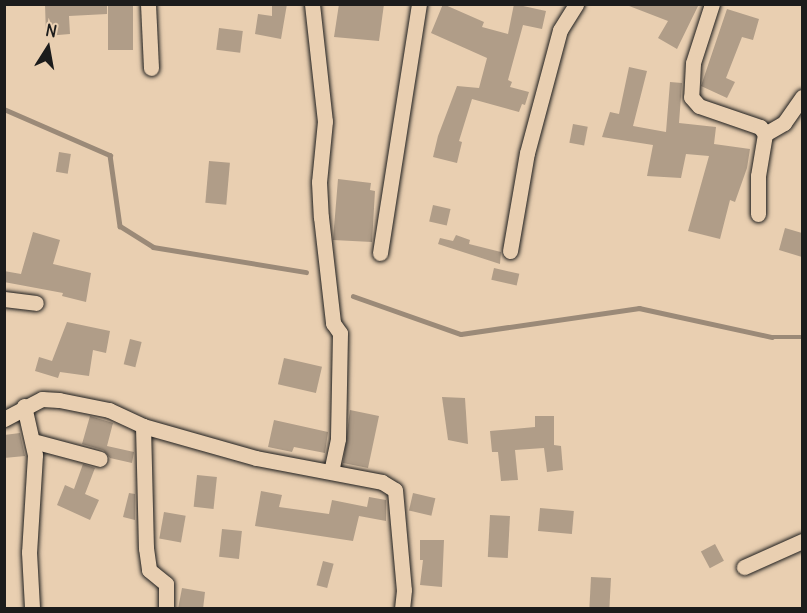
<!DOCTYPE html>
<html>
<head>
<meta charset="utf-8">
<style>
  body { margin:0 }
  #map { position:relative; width:807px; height:613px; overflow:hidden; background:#e9cfb1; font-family:Delius,sans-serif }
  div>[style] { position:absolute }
  .stream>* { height:4.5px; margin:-2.25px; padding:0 2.25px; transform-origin:2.25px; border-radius:2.25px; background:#9b8a78 }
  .building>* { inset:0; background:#b09d88; transform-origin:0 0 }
  .roads { filter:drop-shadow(0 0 2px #1c1c1c) drop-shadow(0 0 2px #1c1c1c) }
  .minor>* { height:15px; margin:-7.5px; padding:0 7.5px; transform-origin:7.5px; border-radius:7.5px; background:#e9cfb1 }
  span { translate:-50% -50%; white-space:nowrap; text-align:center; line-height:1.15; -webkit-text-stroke:6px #e9cfb1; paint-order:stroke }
  .frame { position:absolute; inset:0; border:6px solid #1c1c1c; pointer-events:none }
  .north { position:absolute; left:18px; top:18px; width:60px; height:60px; -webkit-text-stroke:4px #e9cfb1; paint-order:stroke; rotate:11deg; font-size:16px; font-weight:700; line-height:24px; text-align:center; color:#1c1c1c }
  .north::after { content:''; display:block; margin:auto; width:21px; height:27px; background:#1c1c1c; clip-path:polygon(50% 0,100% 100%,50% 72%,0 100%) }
</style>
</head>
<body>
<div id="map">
  <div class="stream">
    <i style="left:4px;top:109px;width:116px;rotate:23.5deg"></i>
    <i style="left:110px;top:155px;width:72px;rotate:82deg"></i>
    <i style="left:120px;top:226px;width:39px;rotate:32deg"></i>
    <i style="left:153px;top:247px;width:155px;rotate:9.3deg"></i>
    <i style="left:353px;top:296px;width:114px;rotate:19.4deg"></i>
    <i style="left:461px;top:334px;width:180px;rotate:-8.3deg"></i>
    <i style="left:639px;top:308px;width:136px;rotate:12.3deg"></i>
    <i style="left:772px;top:337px;width:30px"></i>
  </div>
  <div class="building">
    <i style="clip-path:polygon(45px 4px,107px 4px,107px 14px,69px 16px,70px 34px,46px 36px)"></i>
    <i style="left:108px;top:4px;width:25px;height:46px"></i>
    <i style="clip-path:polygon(272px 4px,287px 4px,281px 39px,255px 34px,258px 14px,272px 16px)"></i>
    <i style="clip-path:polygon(339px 4px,384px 4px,379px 41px,334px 37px)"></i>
    <i style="clip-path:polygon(443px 4px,484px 22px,482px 27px,508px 34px,514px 4px,546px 11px,542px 29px,523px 25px,508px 80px,512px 82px,510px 87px,529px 92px,525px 105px,522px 104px,519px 112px,472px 99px,459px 141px,462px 142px,457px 163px,433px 157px,438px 136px,457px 86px,479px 88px,487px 58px,431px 33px)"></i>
    <i style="clip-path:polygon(624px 4px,699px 4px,677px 49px,658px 38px,668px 21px)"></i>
    <i style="clip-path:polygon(727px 9px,759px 19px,753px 40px,742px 37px,726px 78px,735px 82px,727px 98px,701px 86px)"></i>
    <i style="left:219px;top:28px;width:24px;height:22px;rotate:7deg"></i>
    <i style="clip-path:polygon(629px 67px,647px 71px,633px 126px,666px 132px,670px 82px,682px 83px,679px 123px,716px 127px,714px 144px,750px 149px,747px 168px,735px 202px,730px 200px,720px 239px,688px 231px,709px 156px,686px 154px,681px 178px,647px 176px,653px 145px,602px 137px,610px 112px,619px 114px)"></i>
    <i style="left:573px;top:124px;width:15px;height:19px;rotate:11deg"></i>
    <i style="left:59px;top:152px;width:12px;height:20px;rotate:9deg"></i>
    <i style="left:209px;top:161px;width:21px;height:42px;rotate:5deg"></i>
    <i style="clip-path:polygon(338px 179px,371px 183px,370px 190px,375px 191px,372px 242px,333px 240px)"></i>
    <i style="left:433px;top:205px;width:18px;height:17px;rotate:13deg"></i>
    <i style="clip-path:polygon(785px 228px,802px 233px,802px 257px,779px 250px)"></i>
    <i style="clip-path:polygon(33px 232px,60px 240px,53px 264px,91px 273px,86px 302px,62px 296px,63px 293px,4px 282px,4px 271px,21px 274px)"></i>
    <i style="clip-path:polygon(456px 235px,470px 240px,469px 244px,501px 252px,500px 264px,438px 244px,440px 238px,453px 241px)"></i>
    <i style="left:494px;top:268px;width:26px;height:12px;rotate:13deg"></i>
    <i style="clip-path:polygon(67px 322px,110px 331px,106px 353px,93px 350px,89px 376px,60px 372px,58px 378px,35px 371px,39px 357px,52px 361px)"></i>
    <i style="left:130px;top:339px;width:12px;height:26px;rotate:14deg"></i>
    <i style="left:284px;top:358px;width:39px;height:27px;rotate:13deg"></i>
    <i style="clip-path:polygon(442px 397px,465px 398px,468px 444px,448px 440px)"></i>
    <i style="clip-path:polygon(350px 410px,379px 416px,368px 468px,343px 463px)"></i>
    <i style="clip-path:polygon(90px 416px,113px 423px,107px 446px,134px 452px,132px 463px,110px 458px,103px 450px,82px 444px)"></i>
    <i style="clip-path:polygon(535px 416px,554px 416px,554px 445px,561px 446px,563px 470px,547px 472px,544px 448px,515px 450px,518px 480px,501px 481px,498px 452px,492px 452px,490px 431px,535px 427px)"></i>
    <i style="clip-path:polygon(274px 420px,328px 432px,325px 453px,294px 447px,292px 452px,268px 447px)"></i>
    <i style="clip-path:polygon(20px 433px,25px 456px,4px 458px,4px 435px)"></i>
    <i style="clip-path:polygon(83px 464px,95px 468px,85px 494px,99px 500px,90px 520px,57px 505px,65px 485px,74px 489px)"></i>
    <i style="left:197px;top:475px;width:20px;height:32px;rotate:6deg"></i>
    <i style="clip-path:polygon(261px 491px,282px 495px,279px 507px,329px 514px,332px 500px,367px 507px,369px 497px,386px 500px,386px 521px,359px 516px,353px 541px,255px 526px)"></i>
    <i style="clip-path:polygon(129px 493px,135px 494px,135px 520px,123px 517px)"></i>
    <i style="left:413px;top:493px;width:23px;height:18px;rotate:13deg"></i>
    <i style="left:540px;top:508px;width:34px;height:23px;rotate:5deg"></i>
    <i style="left:164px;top:512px;width:22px;height:27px;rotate:10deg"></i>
    <i style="left:490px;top:515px;width:20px;height:42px;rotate:3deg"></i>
    <i style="left:222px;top:529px;width:20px;height:28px;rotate:6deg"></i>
    <i style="clip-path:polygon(420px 540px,444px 540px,442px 587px,420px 585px,423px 560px,420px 560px)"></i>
    <i style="left:715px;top:544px;width:19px;height:16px;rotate:62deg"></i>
    <i style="left:323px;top:561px;width:11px;height:25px;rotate:15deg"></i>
    <i style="left:591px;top:577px;width:20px;height:32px;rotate:3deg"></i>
    <i style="clip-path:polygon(182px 588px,205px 592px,203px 609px,178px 609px)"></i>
  </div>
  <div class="roads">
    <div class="minor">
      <i style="left:148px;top:4px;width:64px;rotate:87.3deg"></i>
      <i style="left:312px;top:4px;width:118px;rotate:83.7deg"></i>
      <i style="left:325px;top:121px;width:61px;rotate:95.6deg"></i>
      <i style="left:319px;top:182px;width:35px;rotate:87deg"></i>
      <i style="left:321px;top:217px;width:107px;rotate:83.5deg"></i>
      <i style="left:333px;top:323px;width:12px;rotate:55deg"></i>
      <i style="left:340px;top:333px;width:106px;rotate:91.1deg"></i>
      <i style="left:338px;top:439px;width:33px;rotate:102deg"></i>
      <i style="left:712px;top:4px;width:62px;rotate:107.9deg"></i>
      <i style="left:693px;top:63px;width:34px;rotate:93deg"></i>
      <i style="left:691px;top:97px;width:12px;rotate:48deg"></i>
      <i style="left:699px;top:106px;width:65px;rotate:19deg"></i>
      <i style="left:760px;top:127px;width:9px;rotate:54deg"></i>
      <i style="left:765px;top:134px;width:43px;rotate:99.5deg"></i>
      <i style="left:758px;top:176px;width:38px;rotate:90deg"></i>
      <i style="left:765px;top:134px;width:22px;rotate:-30deg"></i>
      <i style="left:784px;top:123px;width:32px;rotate:-55deg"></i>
      <i style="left:510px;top:251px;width:99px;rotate:-80.2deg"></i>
      <i style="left:527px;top:153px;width:127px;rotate:-75deg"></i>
      <i style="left:560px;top:30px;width:31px;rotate:-58deg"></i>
      <i style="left:380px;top:253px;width:252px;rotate:-81.1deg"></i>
      <i style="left:4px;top:299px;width:32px;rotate:7deg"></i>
      <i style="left:24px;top:406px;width:50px;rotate:77.3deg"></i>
      <i style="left:35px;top:455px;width:97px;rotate:93.5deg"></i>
      <i style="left:29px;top:552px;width:56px;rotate:86.9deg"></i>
      <i style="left:4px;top:419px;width:43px;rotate:-27.8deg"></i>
      <i style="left:42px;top:399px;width:17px;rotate:3deg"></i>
      <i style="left:59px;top:400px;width:51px;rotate:11.3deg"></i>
      <i style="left:109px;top:410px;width:38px;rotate:25deg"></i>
      <i style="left:143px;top:426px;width:117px;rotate:15.8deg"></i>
      <i style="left:256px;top:458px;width:128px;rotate:10.8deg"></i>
      <i style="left:382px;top:482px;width:15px;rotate:32deg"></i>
      <i style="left:395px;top:490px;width:100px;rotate:84.9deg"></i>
      <i style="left:404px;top:590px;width:18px;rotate:96deg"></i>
      <i style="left:143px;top:426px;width:122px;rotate:88.6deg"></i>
      <i style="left:146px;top:548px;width:22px;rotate:82deg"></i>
      <i style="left:149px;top:570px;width:22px;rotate:39deg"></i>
      <i style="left:166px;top:584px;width:24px;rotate:90deg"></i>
      <i style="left:33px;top:441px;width:69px;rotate:15deg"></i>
      <i style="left:744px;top:567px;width:64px;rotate:-24.1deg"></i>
    </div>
  </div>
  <div class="frame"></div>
  <div class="north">N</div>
</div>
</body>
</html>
